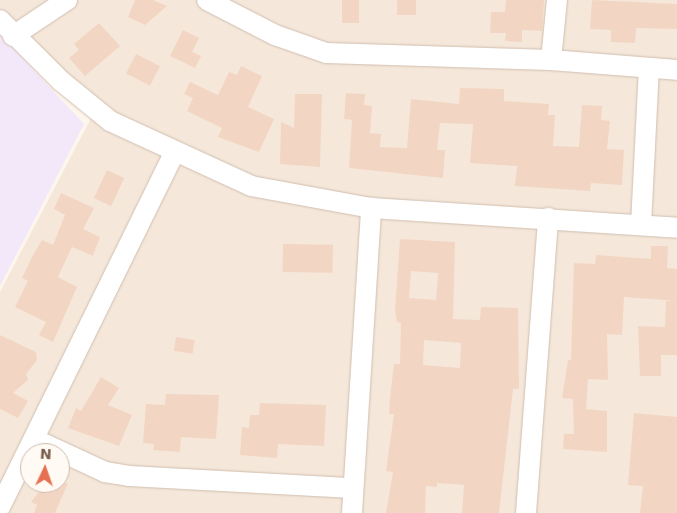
<!DOCTYPE html>
<html>
<head>
<meta charset="utf-8">
<style>
  body { margin:0 }
  #map { position:relative; width:677px; height:513px; overflow:hidden; background:#fdf6ec; font-family:"DejaVu Sans",sans-serif }
  div>[style] { position:absolute }
  .residential>* { inset:0; background:#f5e8da }
  .education>* { inset:0; background:#f3e8fa }
  .building>* { inset:0; background:#f3d5c3; transform-origin:0 0 }
  .roads { filter:drop-shadow(0 0 1px #d1beb0) drop-shadow(0 0 1px #d1beb0) }
  .minor>* { height:20px; margin:-10px; padding:0 10px; transform-origin:10px; border-radius:10px; background:#fff }
  span { translate:-50% -50%; white-space:nowrap; text-align:center; line-height:1.15; -webkit-text-stroke:5px #fffaf3; paint-order:stroke }
  .north { position:absolute; left:20px; top:443px; width:50px; height:50px; box-sizing:border-box; background:#fffaf3; border:1px solid #cabbb1; border-radius:50%; rotate:3deg; font-size:14px; font-weight:700; line-height:20px; text-align:center; color:#7a5c4d }
  .north::after { content:''; display:block; margin:auto; width:18px; height:22px; background:#e76f51; clip-path:polygon(50% 0,100% 100%,50% 72%,0 100%) }
</style>
</head>
<body>
<div id="map">
  <div class="residential">
    <i style="clip-path:polygon(evenodd,0 0,677px 0,677px 513px,0 513px,0 292px,98px 105px,0 13px,0 0,30px 453px,60px 453px,60px 483px,30px 483px,30px 453px)"></i>
  </div>
  <div class="education">
    <i style="clip-path:polygon(0 34px,84px 124px,0 286px)"></i>
  </div>
  <div class="building">
    <i style="clip-path:polygon(135px 0,153px 0,167px 6px,145px 25px,128px 17px)"></i>
    <i style="left:342px;top:0;width:17px;height:23px"></i>
    <i style="left:397px;top:0;width:19px;height:15px"></i>
    <i style="clip-path:polygon(506px 0,544px 0,542px 31px,522px 30px,522px 42px,505px 41px,506px 33px,490px 33px,491px 12px,505px 12px)"></i>
    <i style="clip-path:polygon(592px 0,677px 4px,677px 29px,636px 28px,635px 43px,611px 42px,611px 30px,590px 29px)"></i>
    <i style="clip-path:polygon(99px 23px,120px 46px,85px 76px,69px 58px,79px 50px,74px 44px)"></i>
    <i style="clip-path:polygon(183px 30px,199px 38px,192px 52px,201px 56px,195px 68px,170px 56px)"></i>
    <i style="left:136px;top:54px;width:27px;height:22px;rotate:27deg"></i>
    <i style="clip-path:polygon(241px 66px,262px 76px,248px 107px,274px 119px,259px 152px,218px 137px,222px 128px,187px 111px,193px 98px,184px 94px,190px 82px,218px 95px,229px 72px,237px 75px)"></i>
    <i style="clip-path:polygon(460px 88px,504px 89px,504px 101px,549px 104px,548px 115px,555px 115px,553px 146px,579px 147px,582px 105px,602px 106px,601px 120px,610px 121px,607px 149px,624px 150px,622px 185px,591px 183px,590px 191px,515px 186px,517px 166px,470px 163px,473px 124px,440px 123px,437px 150px,445px 150px,443px 178px,349px 168px,352px 120px,344px 119px,346px 93px,365px 94px,364px 105px,372px 106px,370px 133px,381px 134px,380px 147px,407px 148px,411px 99px,459px 104px)"></i>
    <i style="clip-path:polygon(295px 94px,322px 94px,320px 167px,280px 164px,281px 122px,294px 128px)"></i>
    <i style="left:107px;top:170px;width:19px;height:31px;rotate:25deg"></i>
    <i style="clip-path:polygon(61px 193px,94px 208px,83px 229px,100px 237px,93px 256px,72px 247px,58px 277px,77px 287px,53px 342px,39px 335px,46px 322px,15px 307px,28px 281px,22px 278px,33px 255px,42px 240px,53px 245px,65px 215px,54px 209px)"></i>
    <i style="clip-path:polygon(evenodd,400px 239px,455px 242px,453px 319px,480px 320px,481px 307px,518px 308px,519px 389px,513px 389px,499px 513px,462px 513px,464px 485px,437px 483px,437px 487px,426px 486px,425px 513px,386px 513px,393px 472px,386px 471px,394px 414px,389px 414px,390px 398px,394px 364px,400px 364px,401px 323px,397px 322px,395px 311px,400px 239px,411px 271px,438px 273px,436px 300px,409px 298px,411px 271px,400px 239px,424px 340px,461px 343px,460px 368px,423px 365px,424px 340px)"></i>
    <i style="left:283px;top:244px;width:50px;height:28px;rotate:1deg"></i>
    <i style="clip-path:polygon(651px 246px,668px 246px,667px 268px,677px 269px,677px 301px,624px 297px,622px 335px,607px 334px,608px 380px,588px 379px,586px 409px,607px 411px,607px 452px,563px 449px,564px 434px,574px 434px,573px 399px,562px 398px,568px 360px,571px 360px,574px 263px,595px 264px,596px 255px,651px 259px)"></i>
    <i style="clip-path:polygon(666px 301px,677px 301px,677px 355px,661px 355px,661px 376px,640px 376px,638px 326px,665px 327px)"></i>
    <i style="clip-path:polygon(0 335px,36px 352px,37px 360px,26px 374px,28px 380px,13px 393px,28px 401px,18px 418px,0 409px)"></i>
    <i style="left:176px;top:337px;width:19px;height:14px;rotate:9deg"></i>
    <i style="clip-path:polygon(101px 377px,119px 388px,108px 405px,132px 415px,119px 446px,68px 428px,76px 408px,81px 411px)"></i>
    <i style="clip-path:polygon(166px 394px,219px 395px,216px 439px,181px 437px,180px 452px,153px 450px,154px 444px,143px 443px,146px 404px,165px 405px)"></i>
    <i style="clip-path:polygon(260px 403px,326px 405px,324px 446px,278px 444px,277px 458px,240px 455px,242px 427px,249px 428px,250px 415px,259px 415px)"></i>
    <i style="clip-path:polygon(634px 413px,677px 417px,677px 513px,640px 513px,643px 486px,628px 485px)"></i>
    <i style="clip-path:polygon(46px 483px,68px 483px,55px 513px,34px 513px,37px 505px,31px 502px)"></i>
  </div>
  <div class="roads">
    <div class="minor">
      <i style="left:207px;top:0;width:76px;rotate:27.2deg"></i>
      <i style="left:275px;top:35px;width:54px;rotate:19.4deg"></i>
      <i style="left:326px;top:53px;width:225px;rotate:1.8deg"></i>
      <i style="left:551px;top:60px;width:126px;rotate:4.5deg"></i>
      <i style="left:0;top:20px;width:86px;rotate:45deg"></i>
      <i style="left:61px;top:81px;width:63px;rotate:39.2deg"></i>
      <i style="left:110px;top:121px;width:155px;rotate:24.7deg"></i>
      <i style="left:251px;top:186px;width:122px;rotate:10.4deg"></i>
      <i style="left:371px;top:208px;width:307px;rotate:3.7deg"></i>
      <i style="left:13px;top:36px;width:65px;rotate:-33.7deg"></i>
      <i style="left:551px;top:60px;width:60px;rotate:-84.3deg"></i>
      <i style="left:641px;top:225px;width:157px;rotate:-87.1deg"></i>
      <i style="left:34px;top:439px;width:78px;rotate:24.9deg"></i>
      <i style="left:105px;top:472px;width:24px;rotate:9deg"></i>
      <i style="left:129px;top:476px;width:224px;rotate:3.1deg"></i>
      <i style="left:0;top:507px;width:394px;rotate:-63.8deg"></i>
      <i style="left:352px;top:513px;width:306px;rotate:-86.4deg"></i>
      <i style="left:526px;top:513px;width:296px;rotate:-85.7deg"></i>
    </div>
  </div>
  <div class="north">N</div>
</div>
</body>
</html>
